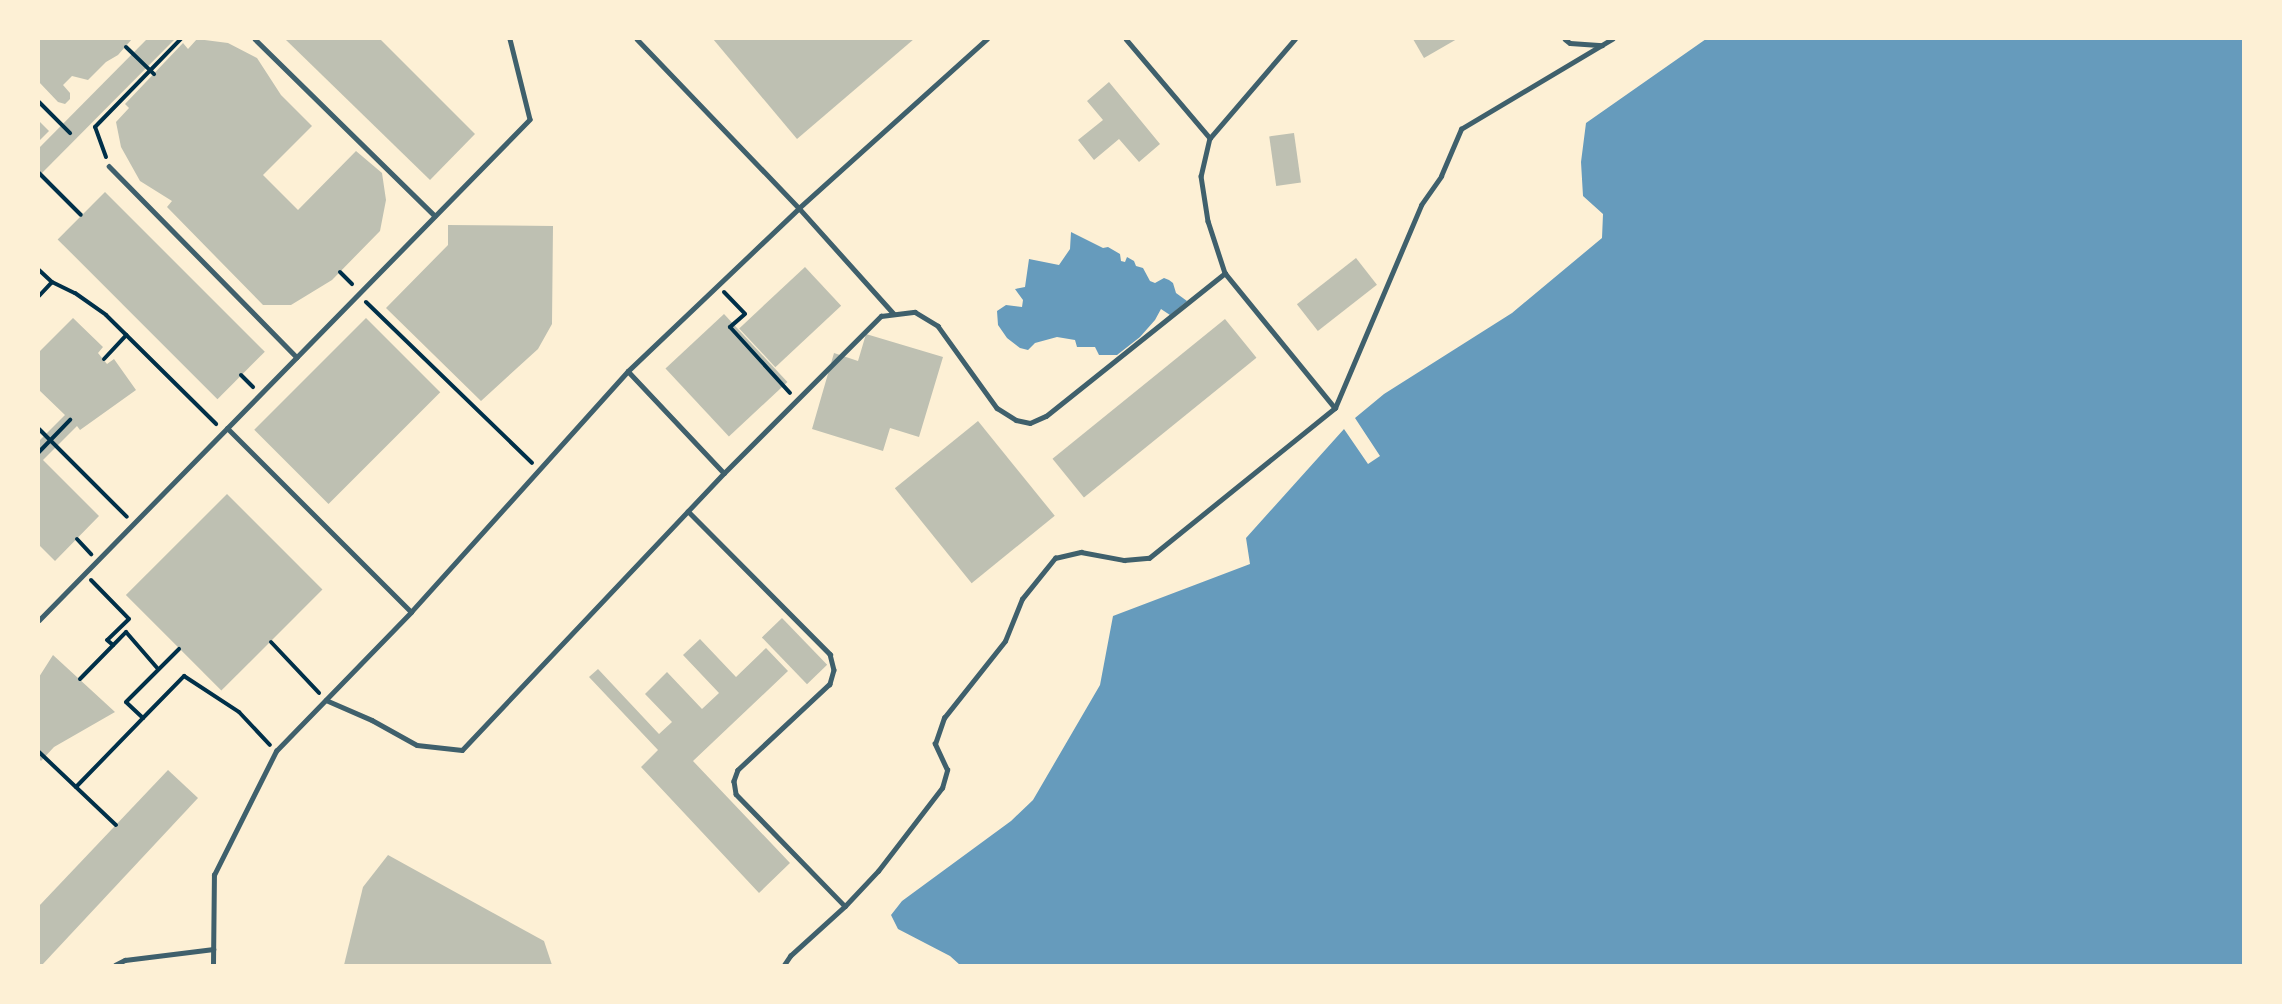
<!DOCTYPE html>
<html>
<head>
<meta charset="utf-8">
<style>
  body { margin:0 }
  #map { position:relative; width:2282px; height:1004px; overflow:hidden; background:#fdf0d5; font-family:"Roboto Serif",serif }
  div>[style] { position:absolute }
  .water>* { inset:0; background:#669bbc }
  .building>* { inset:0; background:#bec0b2; transform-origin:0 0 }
  .path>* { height:4px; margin:-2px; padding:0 2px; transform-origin:2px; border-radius:2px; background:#003049 }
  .service>* { height:4.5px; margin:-2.25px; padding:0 2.25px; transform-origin:2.25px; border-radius:2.25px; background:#3f606c }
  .pedestrian>* { height:5px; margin:-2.5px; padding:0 2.5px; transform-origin:2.5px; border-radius:2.5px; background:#3f606c }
  span { translate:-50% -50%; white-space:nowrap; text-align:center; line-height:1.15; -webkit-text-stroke:6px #fdf0d5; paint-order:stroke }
  .frame { position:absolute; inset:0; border:40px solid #fdf0d5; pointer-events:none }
</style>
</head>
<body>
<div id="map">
  <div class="water">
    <i style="clip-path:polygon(1706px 39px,2243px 39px,2243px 965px,960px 965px,950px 956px,898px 929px,891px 915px,902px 901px,1011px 821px,1033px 800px,1100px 685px,1113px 616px,1250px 564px,1246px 538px,1344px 429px,1368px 464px,1380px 456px,1355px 418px,1384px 394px,1512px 313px,1602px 238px,1603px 214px,1583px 196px,1581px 162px,1586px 123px)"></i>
    <i style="clip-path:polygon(1071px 232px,1103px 248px,1108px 247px,1120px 254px,1121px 261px,1125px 262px,1127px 257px,1134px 261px,1136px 266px,1143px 268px,1150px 281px,1155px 283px,1164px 278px,1169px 280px,1173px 283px,1176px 293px,1187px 301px,1170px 315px,1161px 309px,1155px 320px,1140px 337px,1117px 355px,1099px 355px,1095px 347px,1077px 347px,1075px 340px,1057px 337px,1035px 343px,1028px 350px,1020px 348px,1007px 338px,998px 325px,997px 311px,1006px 305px,1022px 307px,1023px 300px,1015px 289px,1025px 287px,1029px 259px,1059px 265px,1070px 249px)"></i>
  </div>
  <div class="building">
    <i style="clip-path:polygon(39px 39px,132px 39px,118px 55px,106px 62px,88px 80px,72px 76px,63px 85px,70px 93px,70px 99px,65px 104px,58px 102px,39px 82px)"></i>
    <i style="clip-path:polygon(147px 39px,175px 39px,39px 176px,39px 148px)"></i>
    <i style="clip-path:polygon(197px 39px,228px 43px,257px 58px,281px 95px,312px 126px,263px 175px,298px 210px,356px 151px,382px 173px,386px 200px,380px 231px,332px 280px,291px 305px,263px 305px,167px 207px,172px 201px,140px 181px,121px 147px,116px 122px,129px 108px,125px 104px,183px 43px,188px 49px)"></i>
    <i style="clip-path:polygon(285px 39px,380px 39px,475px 134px,430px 180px)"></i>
    <i style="clip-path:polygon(713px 39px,914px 39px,797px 139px)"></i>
    <i style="clip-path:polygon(1413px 39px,1457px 39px,1424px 58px)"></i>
    <i style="clip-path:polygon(1109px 82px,1160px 144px,1139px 162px,1119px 139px,1094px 160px,1078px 140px,1103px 120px,1087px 101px)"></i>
    <i style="clip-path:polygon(39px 121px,49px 131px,39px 141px)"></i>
    <i style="left:1294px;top:133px;width:50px;height:25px;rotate:82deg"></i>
    <i style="left:105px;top:192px;width:226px;height:67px;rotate:45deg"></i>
    <i style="clip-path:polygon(448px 225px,553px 226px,552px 324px,538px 349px,481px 401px,386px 308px,448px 245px)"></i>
    <i style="left:1356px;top:258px;width:34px;height:75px;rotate:52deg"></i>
    <i style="left:805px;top:267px;width:53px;height:90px;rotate:47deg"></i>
    <i style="left:724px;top:314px;width:93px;height:80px;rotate:47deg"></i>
    <i style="clip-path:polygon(73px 318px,103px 347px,98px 353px,107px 364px,114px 359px,136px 390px,80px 430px,77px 426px,43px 460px,99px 516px,55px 561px,39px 545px,39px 441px,65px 415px,39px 390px,39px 352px)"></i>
    <i style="left:366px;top:318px;width:105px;height:158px;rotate:45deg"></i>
    <i style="left:1225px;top:319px;width:50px;height:222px;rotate:51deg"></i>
    <i style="clip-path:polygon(866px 334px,943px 357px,919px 437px,890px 428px,883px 451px,812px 429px,834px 353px,858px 361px)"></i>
    <i style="left:978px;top:421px;width:122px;height:107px;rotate:51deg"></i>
    <i style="left:227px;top:494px;width:135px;height:143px;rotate:45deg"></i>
    <i style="left:782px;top:618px;width:65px;height:28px;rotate:46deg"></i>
    <i style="clip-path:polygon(700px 639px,736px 677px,766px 648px,788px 671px,693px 761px,790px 863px,759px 893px,641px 767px,658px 750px,589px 677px,598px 669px,659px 734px,672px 722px,645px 694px,667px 672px,702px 709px,719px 693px,683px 655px)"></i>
    <i style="clip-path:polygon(53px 655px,115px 712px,54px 747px,41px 761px,39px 759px,39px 677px)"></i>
    <i style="clip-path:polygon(168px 770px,198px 798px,42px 965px,39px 965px,39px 906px)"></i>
    <i style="clip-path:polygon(388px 855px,544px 941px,552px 965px,344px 965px,363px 887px)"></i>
  </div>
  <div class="path">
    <i style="left:126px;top:47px;width:39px;rotate:44deg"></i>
    <i style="left:39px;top:102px;width:44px;rotate:45deg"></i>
    <i style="left:106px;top:157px;width:32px;rotate:-110deg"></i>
    <i style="left:95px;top:127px;width:123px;rotate:-45.7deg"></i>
    <i style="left:39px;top:173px;width:59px;rotate:45deg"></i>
    <i style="left:39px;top:270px;width:18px;rotate:43deg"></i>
    <i style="left:52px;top:282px;width:25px;rotate:26deg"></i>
    <i style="left:75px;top:293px;width:38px;rotate:35deg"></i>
    <i style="left:106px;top:315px;width:155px;rotate:44.7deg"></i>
    <i style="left:340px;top:272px;width:17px;rotate:45deg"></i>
    <i style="left:724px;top:292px;width:30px;rotate:46deg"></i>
    <i style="left:745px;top:314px;width:20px;rotate:139deg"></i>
    <i style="left:730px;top:327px;width:89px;rotate:47.7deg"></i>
    <i style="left:39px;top:296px;width:19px;rotate:-47deg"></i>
    <i style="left:366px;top:302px;width:231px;rotate:44.1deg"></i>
    <i style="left:104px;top:359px;width:33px;rotate:-47deg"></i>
    <i style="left:241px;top:375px;width:17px;rotate:45deg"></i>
    <i style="left:39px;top:429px;width:124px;rotate:45deg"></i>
    <i style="left:39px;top:452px;width:45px;rotate:-45.9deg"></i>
    <i style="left:77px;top:539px;width:21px;rotate:47deg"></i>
    <i style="left:91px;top:580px;width:54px;rotate:45.7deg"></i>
    <i style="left:129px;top:619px;width:30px;rotate:136deg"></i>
    <i style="left:107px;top:640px;width:8px;rotate:40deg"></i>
    <i style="left:271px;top:642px;width:70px;rotate:46.7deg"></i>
    <i style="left:80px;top:679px;width:66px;rotate:-45.6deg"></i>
    <i style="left:126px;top:632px;width:49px;rotate:49.1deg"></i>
    <i style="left:143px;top:718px;width:59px;rotate:-45.7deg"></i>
    <i style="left:184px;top:676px;width:66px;rotate:33.2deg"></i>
    <i style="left:239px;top:712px;width:45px;rotate:46.8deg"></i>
    <i style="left:39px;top:752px;width:106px;rotate:43.5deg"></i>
    <i style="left:76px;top:787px;width:96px;rotate:-45.8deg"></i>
    <i style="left:143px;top:718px;width:23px;rotate:-137deg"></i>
    <i style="left:126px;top:702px;width:75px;rotate:-45deg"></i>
  </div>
  <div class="service">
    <i style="left:255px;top:39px;width:252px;rotate:44.5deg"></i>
    <i style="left:510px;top:39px;width:82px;rotate:76deg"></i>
    <i style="left:637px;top:39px;width:234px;rotate:46.2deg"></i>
    <i style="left:799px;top:208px;width:142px;rotate:48.1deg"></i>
    <i style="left:1126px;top:39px;width:130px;rotate:49.7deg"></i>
    <i style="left:1210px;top:138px;width:39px;rotate:103deg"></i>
    <i style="left:1201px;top:176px;width:46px;rotate:81.2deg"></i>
    <i style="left:1208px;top:221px;width:55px;rotate:71.9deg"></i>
    <i style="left:1225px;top:273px;width:174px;rotate:50.8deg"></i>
    <i style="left:1565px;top:39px;width:6px;rotate:39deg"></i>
    <i style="left:1570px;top:43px;width:32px;rotate:4deg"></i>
    <i style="left:1210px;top:138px;width:130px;rotate:-49.4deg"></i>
    <i style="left:109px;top:166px;width:268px;rotate:45.5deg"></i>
    <i style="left:628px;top:371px;width:140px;rotate:46.7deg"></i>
    <i style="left:688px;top:511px;width:202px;rotate:45.2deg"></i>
    <i style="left:830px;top:654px;width:16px;rotate:76deg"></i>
    <i style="left:834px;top:670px;width:15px;rotate:106deg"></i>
    <i style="left:830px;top:684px;width:126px;rotate:136.9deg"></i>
    <i style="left:738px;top:770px;width:12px;rotate:110deg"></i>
    <i style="left:734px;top:781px;width:13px;rotate:81deg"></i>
    <i style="left:736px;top:794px;width:156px;rotate:45.8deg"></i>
    <i style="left:326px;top:700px;width:50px;rotate:23.5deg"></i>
    <i style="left:372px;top:720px;width:51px;rotate:29.1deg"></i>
    <i style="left:417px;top:745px;width:45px;rotate:6.3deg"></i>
    <i style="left:462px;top:750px;width:381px;rotate:-46.6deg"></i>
    <i style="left:724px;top:473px;width:222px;rotate:-45deg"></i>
    <i style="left:881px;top:316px;width:34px;rotate:-7deg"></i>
    <i style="left:915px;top:312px;width:27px;rotate:31deg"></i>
    <i style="left:938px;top:326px;width:101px;rotate:54.3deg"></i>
    <i style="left:997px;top:408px;width:22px;rotate:32deg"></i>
    <i style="left:1016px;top:420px;width:14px;rotate:12deg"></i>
    <i style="left:1030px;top:423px;width:17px;rotate:-24deg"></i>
    <i style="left:1046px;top:416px;width:229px;rotate:-38.6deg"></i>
    <i style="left:115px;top:965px;width:11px;rotate:-27deg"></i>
    <i style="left:125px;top:960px;width:89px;rotate:-7.1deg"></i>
    <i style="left:213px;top:965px;width:90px;rotate:-89.4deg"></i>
    <i style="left:214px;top:875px;width:139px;rotate:-63.4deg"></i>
    <i style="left:276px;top:751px;width:194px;rotate:-45.8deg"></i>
    <i style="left:411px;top:612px;width:324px;rotate:-48deg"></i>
    <i style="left:628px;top:371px;width:236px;rotate:-43.6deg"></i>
    <i style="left:799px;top:208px;width:253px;rotate:-42deg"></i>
    <i style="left:784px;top:965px;width:11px;rotate:-56deg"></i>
    <i style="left:790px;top:956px;width:74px;rotate:-42.3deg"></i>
    <i style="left:845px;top:906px;width:48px;rotate:-46.7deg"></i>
    <i style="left:878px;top:871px;width:105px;rotate:-52.4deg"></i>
    <i style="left:942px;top:788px;width:19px;rotate:-74deg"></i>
    <i style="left:947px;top:770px;width:29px;rotate:-115deg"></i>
    <i style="left:935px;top:744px;width:28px;rotate:-71deg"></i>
    <i style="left:944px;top:718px;width:98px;rotate:-51.6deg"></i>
    <i style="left:1005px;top:641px;width:45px;rotate:-68deg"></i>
    <i style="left:1022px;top:599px;width:53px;rotate:-51.2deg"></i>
    <i style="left:1055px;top:558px;width:27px;rotate:-13deg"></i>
    <i style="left:1081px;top:552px;width:44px;rotate:10.5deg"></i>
    <i style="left:1124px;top:560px;width:25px;rotate:-5deg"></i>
    <i style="left:1149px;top:558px;width:239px;rotate:-38.9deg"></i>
    <i style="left:1335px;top:408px;width:220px;rotate:-67deg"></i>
    <i style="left:1421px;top:205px;width:35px;rotate:-55deg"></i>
    <i style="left:1441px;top:176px;width:51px;rotate:-66.9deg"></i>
    <i style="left:1461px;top:129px;width:176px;rotate:-30.8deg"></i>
  </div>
  <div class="pedestrian">
    <i style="left:227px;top:428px;width:260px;rotate:45deg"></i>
    <i style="left:39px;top:620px;width:701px;rotate:-45.58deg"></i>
  </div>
  <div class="frame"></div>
</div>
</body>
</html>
